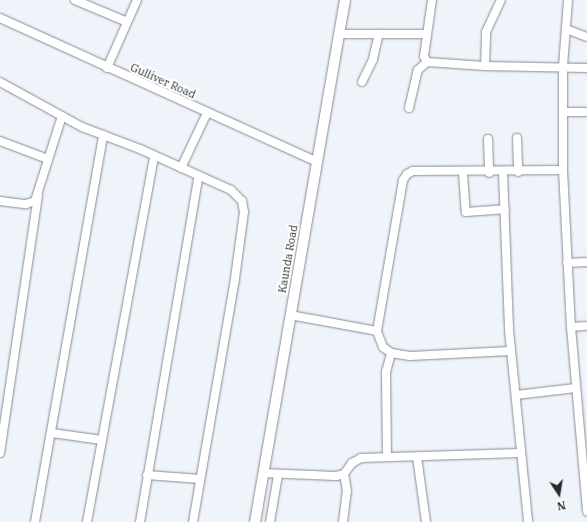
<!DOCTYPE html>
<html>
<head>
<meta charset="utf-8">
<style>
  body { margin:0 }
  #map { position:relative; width:587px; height:522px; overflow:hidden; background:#eff3fa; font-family:"IBM Plex Serif",serif }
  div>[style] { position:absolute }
  .roads { filter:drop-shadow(0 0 1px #888b92) drop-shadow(0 0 1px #888b92) }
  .minor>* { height:8px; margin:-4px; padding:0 4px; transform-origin:4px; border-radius:4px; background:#fff }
  .major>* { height:10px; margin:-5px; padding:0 5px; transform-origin:5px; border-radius:5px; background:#fff }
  span { translate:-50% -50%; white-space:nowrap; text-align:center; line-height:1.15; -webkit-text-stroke:4px #fff; paint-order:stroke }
  .street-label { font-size:11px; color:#292b2d }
  .north { position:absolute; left:539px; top:474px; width:40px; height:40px; -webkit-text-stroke:3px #fff; paint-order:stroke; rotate:168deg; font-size:11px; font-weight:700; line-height:16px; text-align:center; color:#292b2d }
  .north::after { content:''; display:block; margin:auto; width:14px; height:18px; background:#292b2d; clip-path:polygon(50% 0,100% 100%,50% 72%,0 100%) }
</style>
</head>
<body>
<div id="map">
  <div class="roads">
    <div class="minor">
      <i style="left:75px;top:0;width:56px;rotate:22.9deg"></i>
      <i style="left:432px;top:0;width:57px;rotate:98.1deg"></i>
      <i style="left:424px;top:56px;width:7px;rotate:63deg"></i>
      <i style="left:427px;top:62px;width:58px;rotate:3.9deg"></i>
      <i style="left:485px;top:66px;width:102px;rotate:1.1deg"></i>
      <i style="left:568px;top:0;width:67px;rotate:94.3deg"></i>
      <i style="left:563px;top:67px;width:103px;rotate:90deg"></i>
      <i style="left:563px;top:170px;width:157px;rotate:87.1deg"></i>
      <i style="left:571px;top:327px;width:185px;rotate:85deg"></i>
      <i style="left:0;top:18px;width:348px;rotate:24.4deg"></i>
      <i style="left:566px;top:29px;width:22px;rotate:21deg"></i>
      <i style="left:339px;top:34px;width:88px"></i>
      <i style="left:485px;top:66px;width:34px;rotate:-88deg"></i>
      <i style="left:486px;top:32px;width:35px;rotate:-65deg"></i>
      <i style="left:107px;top:68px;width:74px;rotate:-66.2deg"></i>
      <i style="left:0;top:82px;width:94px;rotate:28.8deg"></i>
      <i style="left:82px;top:127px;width:62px;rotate:20.8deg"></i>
      <i style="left:140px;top:149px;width:100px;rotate:24.3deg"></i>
      <i style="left:231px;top:190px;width:16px;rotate:45deg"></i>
      <i style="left:242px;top:201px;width:11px;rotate:80deg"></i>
      <i style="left:244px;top:212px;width:68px;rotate:97.7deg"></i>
      <i style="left:235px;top:279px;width:247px;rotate:99.8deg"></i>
      <i style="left:362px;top:82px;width:25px;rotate:-64deg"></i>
      <i style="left:373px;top:59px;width:26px;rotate:-77deg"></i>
      <i style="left:409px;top:108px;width:39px;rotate:-77deg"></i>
      <i style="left:418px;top:70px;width:12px;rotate:-42deg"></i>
      <i style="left:563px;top:112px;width:24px"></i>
      <i style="left:517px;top:138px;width:34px;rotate:88deg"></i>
      <i style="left:488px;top:139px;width:34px;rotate:88deg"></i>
      <i style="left:0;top:141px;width:51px;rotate:20.6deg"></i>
      <i style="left:181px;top:168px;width:61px;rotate:-64.7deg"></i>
      <i style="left:503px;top:172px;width:158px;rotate:87.8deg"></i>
      <i style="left:509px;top:330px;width:193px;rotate:84.3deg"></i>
      <i style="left:463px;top:173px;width:39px;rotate:86deg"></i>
      <i style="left:466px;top:212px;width:39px;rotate:-4deg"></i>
      <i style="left:0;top:201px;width:26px;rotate:7deg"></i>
      <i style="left:26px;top:204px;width:9px;rotate:-18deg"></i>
      <i style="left:35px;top:201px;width:89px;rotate:-72.4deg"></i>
      <i style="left:567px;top:263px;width:20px;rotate:-3deg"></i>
      <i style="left:290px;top:315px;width:88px;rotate:10.4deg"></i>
      <i style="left:571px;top:327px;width:16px;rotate:-4deg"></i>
      <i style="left:510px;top:351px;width:100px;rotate:177.1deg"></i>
      <i style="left:410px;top:356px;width:19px;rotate:-171deg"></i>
      <i style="left:391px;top:353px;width:10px;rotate:-143deg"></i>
      <i style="left:383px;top:347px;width:17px;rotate:-111deg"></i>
      <i style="left:377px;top:331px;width:153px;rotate:-80.2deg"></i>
      <i style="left:403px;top:180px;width:7px;rotate:-56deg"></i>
      <i style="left:407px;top:174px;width:7px;rotate:-27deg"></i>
      <i style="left:413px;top:171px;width:150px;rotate:-0.4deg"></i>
      <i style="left:516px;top:395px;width:60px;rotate:-6.7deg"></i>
      <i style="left:52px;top:433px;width:50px;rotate:8deg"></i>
      <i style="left:0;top:453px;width:260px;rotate:-81.6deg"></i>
      <i style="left:387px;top:457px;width:85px;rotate:-90.7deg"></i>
      <i style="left:386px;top:372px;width:20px;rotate:-75deg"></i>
      <i style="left:417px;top:457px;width:66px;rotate:82.1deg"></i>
      <i style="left:263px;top:473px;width:73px;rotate:2.4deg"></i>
      <i style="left:336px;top:476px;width:8px;rotate:-14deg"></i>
      <i style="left:344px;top:474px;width:14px;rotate:-54deg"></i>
      <i style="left:352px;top:463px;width:10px;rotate:-29deg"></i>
      <i style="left:361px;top:458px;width:159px;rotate:-1.8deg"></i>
      <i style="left:147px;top:475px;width:53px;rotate:4.3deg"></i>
      <i style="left:35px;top:522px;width:393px;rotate:-80deg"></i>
      <i style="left:87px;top:522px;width:372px;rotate:-79.6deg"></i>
      <i style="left:140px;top:522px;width:349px;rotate:-80.4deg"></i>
      <i style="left:270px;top:522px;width:48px;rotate:-80.3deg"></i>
      <i style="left:343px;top:522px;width:31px;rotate:-83deg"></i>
      <i style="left:347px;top:491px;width:17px;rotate:-100deg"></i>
    </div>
    <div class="major">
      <i style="left:255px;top:522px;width:530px;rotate:-80.22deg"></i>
    </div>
  </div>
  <div class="street-label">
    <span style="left:163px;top:81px;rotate:24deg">Gulliver Road</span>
    <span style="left:288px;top:259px;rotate:-80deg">Kaunda Road</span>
  </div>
  <div class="north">N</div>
</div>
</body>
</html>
